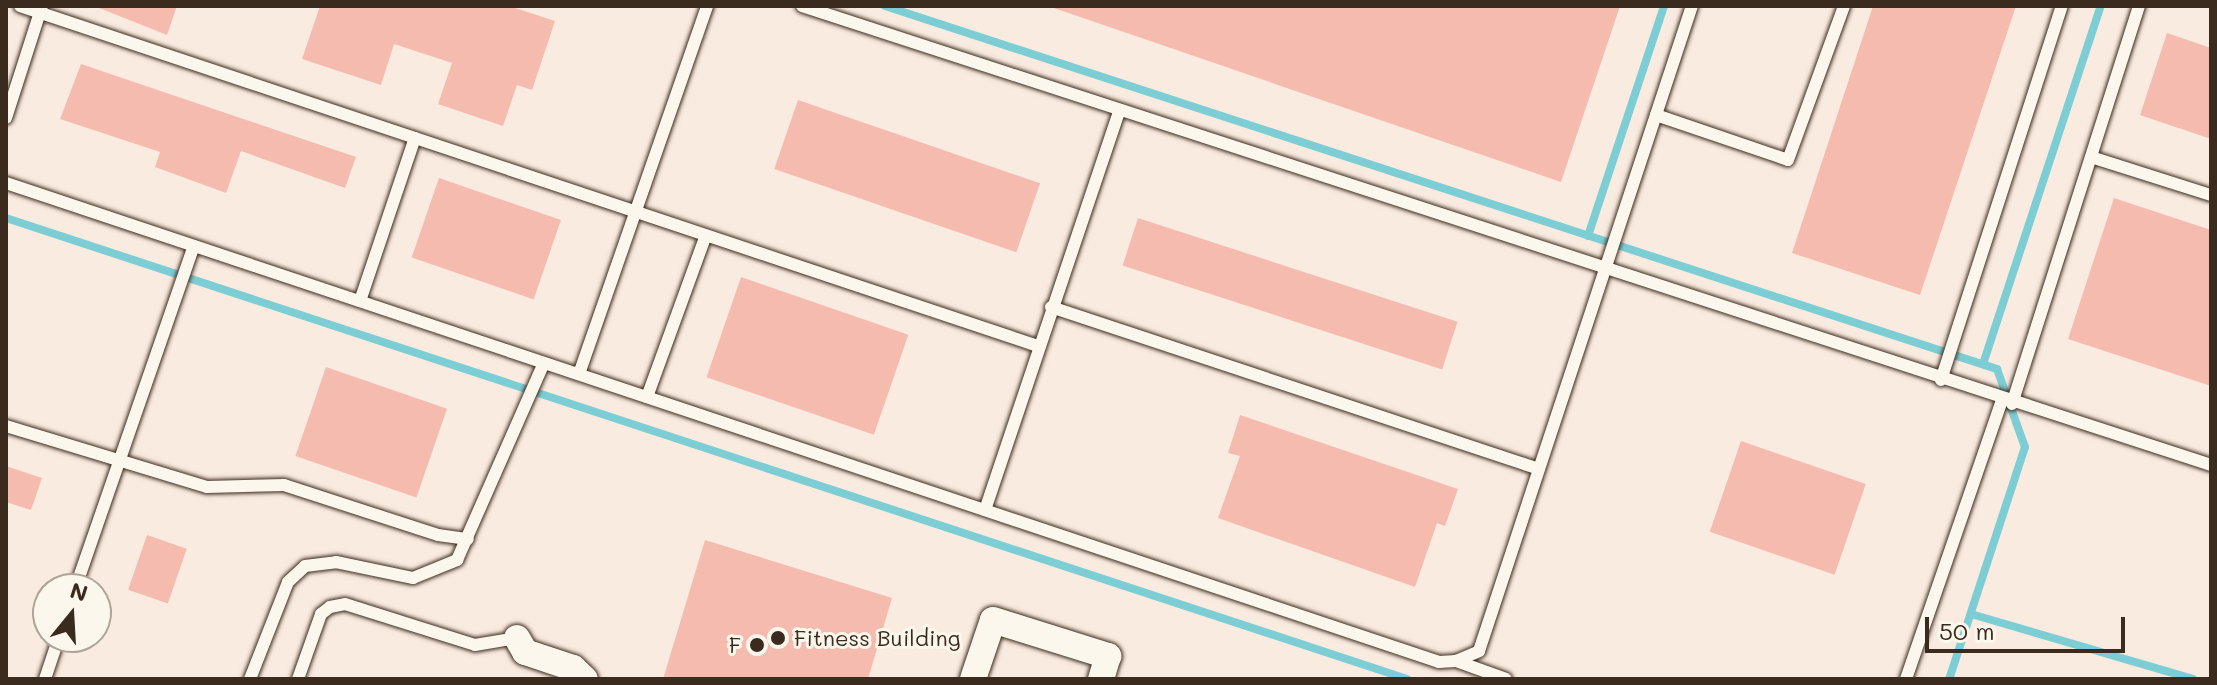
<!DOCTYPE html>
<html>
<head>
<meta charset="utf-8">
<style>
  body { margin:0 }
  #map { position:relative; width:2217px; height:685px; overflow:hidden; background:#faebe0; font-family:Mali,sans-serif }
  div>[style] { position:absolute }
  .stream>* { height:8px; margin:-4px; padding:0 4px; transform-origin:4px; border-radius:4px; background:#7dced4 }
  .building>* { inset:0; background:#f6bbaf; transform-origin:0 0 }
  .roads { filter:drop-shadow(0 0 2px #3b2a1e) drop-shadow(0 0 2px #3b2a1e) }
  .service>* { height:12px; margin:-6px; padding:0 6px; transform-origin:6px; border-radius:6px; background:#fbf7ec }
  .minor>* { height:26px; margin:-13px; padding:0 13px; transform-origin:13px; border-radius:13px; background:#fbf7ec }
  .dots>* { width:22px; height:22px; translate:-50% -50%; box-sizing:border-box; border:4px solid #fbf7ec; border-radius:50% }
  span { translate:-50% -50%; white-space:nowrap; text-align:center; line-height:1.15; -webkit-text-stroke:6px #fbf7ec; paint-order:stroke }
  .poi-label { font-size:22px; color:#3b2a1e }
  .left { translate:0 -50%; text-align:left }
  .right { translate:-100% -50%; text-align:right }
  .frame { position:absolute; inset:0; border:8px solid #3b2a1e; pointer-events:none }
  .north { position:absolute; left:32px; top:573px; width:80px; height:80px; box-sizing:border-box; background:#fbf7ec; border:2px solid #aea59a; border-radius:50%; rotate:18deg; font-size:22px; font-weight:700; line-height:32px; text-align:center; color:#3b2a1e }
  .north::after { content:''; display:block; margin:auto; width:28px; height:36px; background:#3b2a1e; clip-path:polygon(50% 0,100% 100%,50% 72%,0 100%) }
  .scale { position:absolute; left:1925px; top:617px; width:200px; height:36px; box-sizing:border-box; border:4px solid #3b2a1e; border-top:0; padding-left:10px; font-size:24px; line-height:28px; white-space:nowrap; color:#3b2a1e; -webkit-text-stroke:6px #fbf7ec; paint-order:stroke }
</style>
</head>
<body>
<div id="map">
  <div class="stream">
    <i style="left:885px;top:6px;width:1170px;rotate:18.08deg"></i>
    <i style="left:1997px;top:369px;width:83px;rotate:70.3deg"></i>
    <i style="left:2025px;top:447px;width:244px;rotate:108.1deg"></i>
    <i style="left:6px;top:218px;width:1475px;rotate:18.21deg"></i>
    <i style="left:1588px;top:236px;width:242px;rotate:-71.7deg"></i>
    <i style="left:1983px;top:364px;width:377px;rotate:-71.8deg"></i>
    <i style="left:1971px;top:614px;width:231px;rotate:16.3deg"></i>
  </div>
  <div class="building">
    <i style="clip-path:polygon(94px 6px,177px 6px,167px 35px)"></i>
    <i style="clip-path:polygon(320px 6px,509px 6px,555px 21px,532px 90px,517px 85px,503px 126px,438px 104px,452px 63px,394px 44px,381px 85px,302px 59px)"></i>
    <i style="clip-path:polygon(1048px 6px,1620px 6px,1561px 182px)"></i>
    <i style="clip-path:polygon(1873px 6px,2016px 6px,1920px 295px,1792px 253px)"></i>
    <i style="clip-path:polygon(2167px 33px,2211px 48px,2211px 139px,2140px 115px)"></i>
    <i style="clip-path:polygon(81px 64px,356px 157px,345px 188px,241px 151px,226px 193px,155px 167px,160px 152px,60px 119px)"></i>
    <i style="left:798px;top:100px;width:256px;height:73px;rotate:19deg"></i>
    <i style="left:439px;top:178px;width:129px;height:84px;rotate:19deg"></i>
    <i style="clip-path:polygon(2114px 198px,2211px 230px,2211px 386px,2068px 339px)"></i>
    <i style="left:1138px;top:218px;width:336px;height:50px;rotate:18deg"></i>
    <i style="left:741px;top:277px;width:177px;height:106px;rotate:19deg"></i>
    <i style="left:326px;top:367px;width:128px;height:94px;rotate:19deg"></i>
    <i style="clip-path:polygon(1240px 415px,1458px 489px,1445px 526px,1437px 523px,1415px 587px,1218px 518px,1240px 456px,1228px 453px)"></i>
    <i style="left:1741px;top:441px;width:132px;height:96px;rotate:19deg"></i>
    <i style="clip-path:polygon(6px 466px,42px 478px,31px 510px,6px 502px)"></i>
    <i style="left:147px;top:535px;width:42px;height:58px;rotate:19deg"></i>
    <i style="clip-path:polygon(705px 540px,892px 598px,868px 679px,663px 679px)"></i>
  </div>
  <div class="roads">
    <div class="service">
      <i style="left:20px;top:6px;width:1073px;rotate:18.47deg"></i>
      <i style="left:802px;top:6px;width:1482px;rotate:18.04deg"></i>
      <i style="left:1656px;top:115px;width:139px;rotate:18.8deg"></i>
      <i style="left:1788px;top:160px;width:164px;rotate:-70deg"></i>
      <i style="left:6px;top:118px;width:118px;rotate:-72.2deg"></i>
      <i style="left:2091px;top:157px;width:126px;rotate:17.6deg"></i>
      <i style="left:6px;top:183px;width:1511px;rotate:18.48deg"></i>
      <i style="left:1439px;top:662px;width:17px;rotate:-3deg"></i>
      <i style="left:1456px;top:661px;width:25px;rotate:-23deg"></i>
      <i style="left:1479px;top:651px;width:679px;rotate:-71.73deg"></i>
      <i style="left:360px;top:301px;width:172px;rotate:-71.4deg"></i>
      <i style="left:1051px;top:307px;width:514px;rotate:18.36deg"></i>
      <i style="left:579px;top:374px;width:390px;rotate:-70.8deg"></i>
      <i style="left:1941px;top:380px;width:393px;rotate:-72.1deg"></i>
      <i style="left:647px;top:397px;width:172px;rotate:-70deg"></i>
      <i style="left:2012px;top:404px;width:418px;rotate:-72.3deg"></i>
      <i style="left:6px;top:426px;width:210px;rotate:16.9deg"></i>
      <i style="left:207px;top:487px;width:77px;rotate:-1.5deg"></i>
      <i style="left:284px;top:485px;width:162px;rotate:18deg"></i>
      <i style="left:438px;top:535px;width:30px;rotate:8deg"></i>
      <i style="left:985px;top:510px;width:421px;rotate:-71.4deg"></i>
      <i style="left:75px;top:589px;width:363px;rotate:-70.9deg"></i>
      <i style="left:1456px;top:661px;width:53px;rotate:19.8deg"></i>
      <i style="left:45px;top:679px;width:44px;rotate:-71.6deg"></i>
      <i style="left:250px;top:679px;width:104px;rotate:-68.6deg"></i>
      <i style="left:288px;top:582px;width:23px;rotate:-43deg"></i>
      <i style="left:305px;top:566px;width:31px;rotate:-7deg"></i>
      <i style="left:336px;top:562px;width:79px;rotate:11.7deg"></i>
      <i style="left:413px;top:578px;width:48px;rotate:-22.2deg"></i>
      <i style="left:457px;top:560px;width:215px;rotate:-66.2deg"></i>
      <i style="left:298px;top:679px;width:69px;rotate:-70.5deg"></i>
      <i style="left:321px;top:614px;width:11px;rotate:-38deg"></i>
      <i style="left:330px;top:607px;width:15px;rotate:-11deg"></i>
      <i style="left:345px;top:604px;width:136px;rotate:17.5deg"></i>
      <i style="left:475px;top:645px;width:43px;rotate:-9.5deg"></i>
      <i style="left:1906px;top:679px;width:295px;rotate:-71deg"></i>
    </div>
    <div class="minor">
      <i style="left:517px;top:638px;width:16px;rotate:60deg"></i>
      <i style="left:525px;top:652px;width:51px;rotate:18.4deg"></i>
      <i style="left:573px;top:668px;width:16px;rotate:43deg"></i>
      <i style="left:973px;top:679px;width:62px;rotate:-71.3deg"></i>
      <i style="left:993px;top:620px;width:121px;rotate:17.4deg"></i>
      <i style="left:1108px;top:656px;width:24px;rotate:107deg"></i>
    </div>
  </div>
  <div class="dots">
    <i style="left:778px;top:638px;background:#3b2a1e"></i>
    <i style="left:757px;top:645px;background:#3b2a1e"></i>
  </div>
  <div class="poi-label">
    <span class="left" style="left:794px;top:638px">Fitness Building</span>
    <span class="right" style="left:741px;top:645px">F</span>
  </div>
  <div class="frame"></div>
  <div class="north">N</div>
  <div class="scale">50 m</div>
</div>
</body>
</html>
